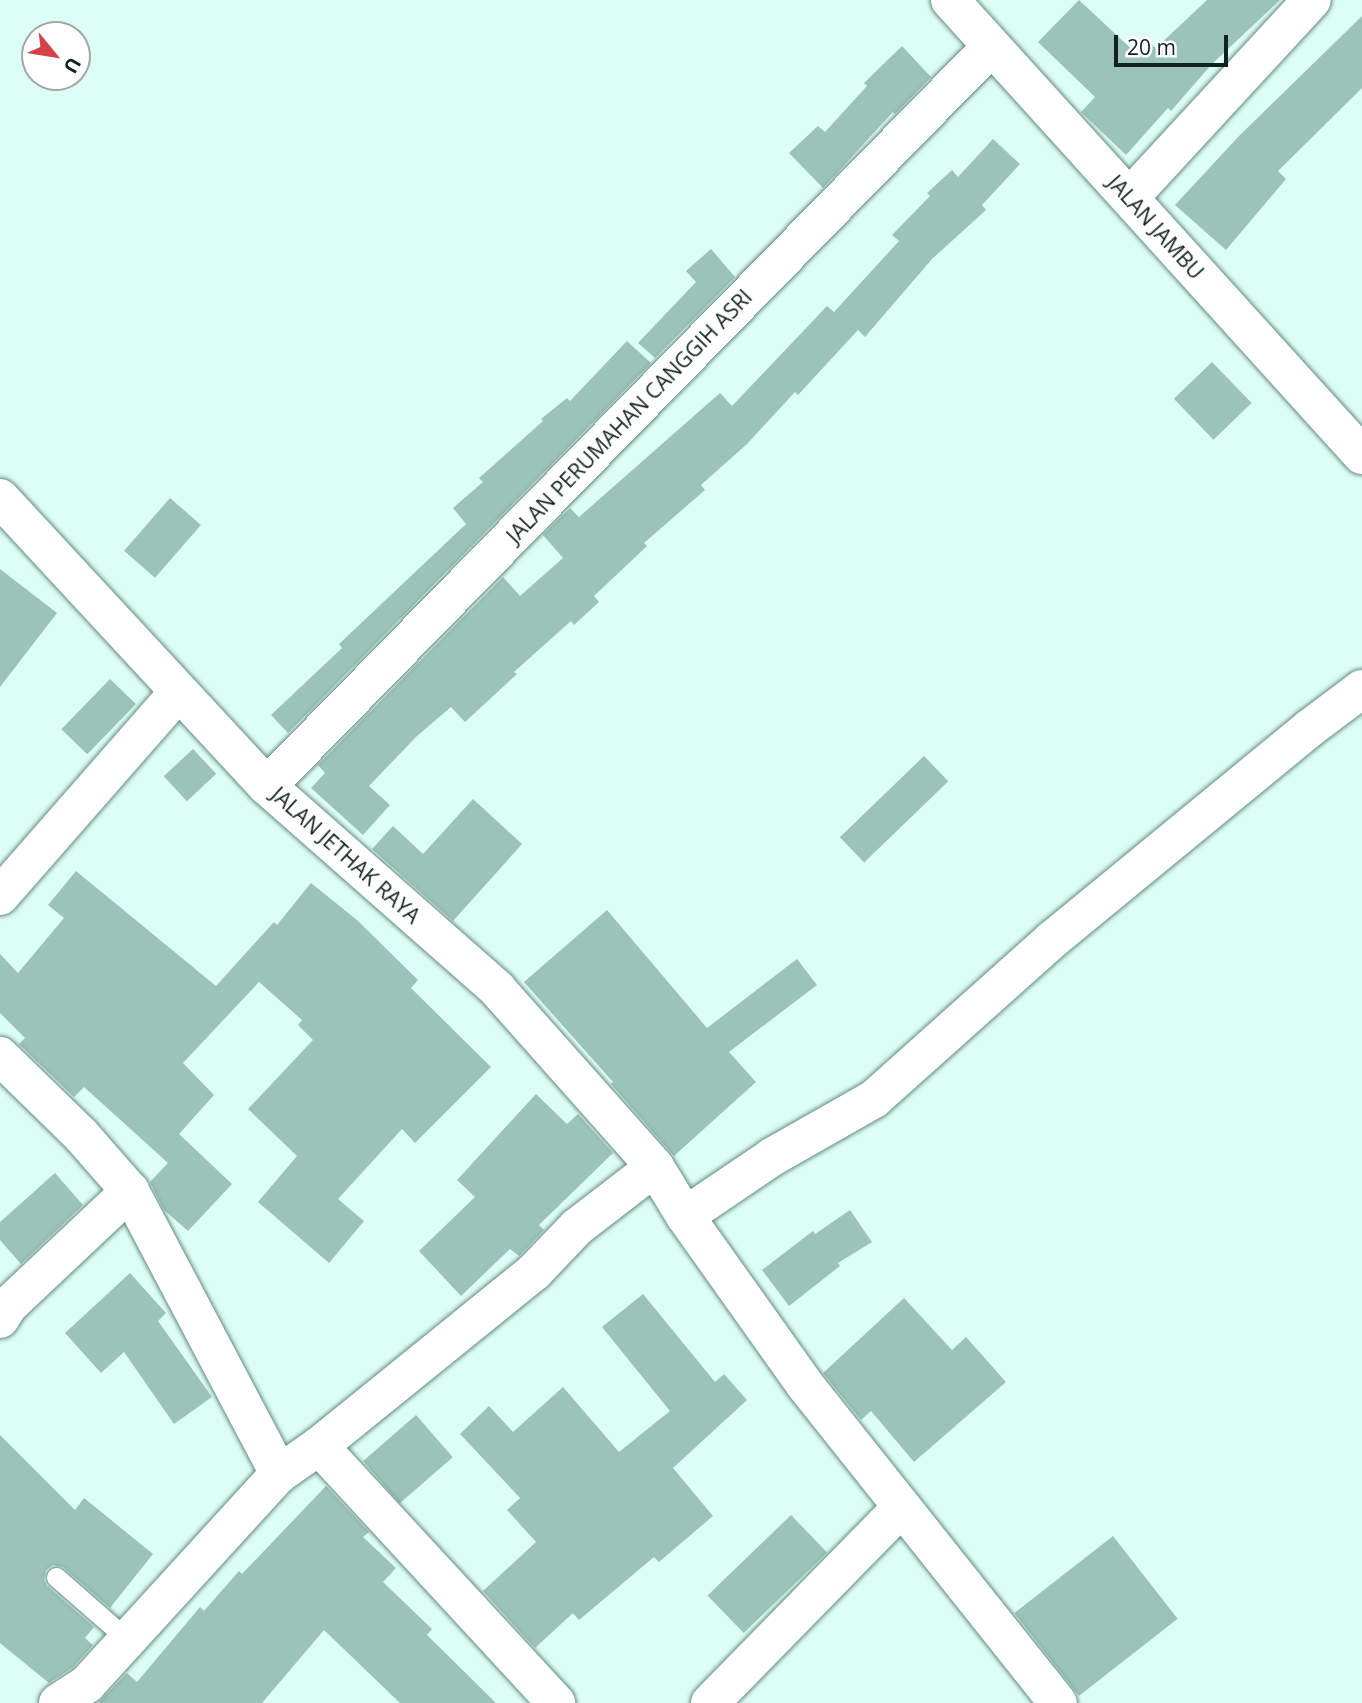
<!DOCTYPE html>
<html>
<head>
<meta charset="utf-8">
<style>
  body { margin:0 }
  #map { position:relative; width:1362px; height:1703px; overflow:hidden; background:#ddfef5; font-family:"Open Sans",sans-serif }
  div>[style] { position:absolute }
  .building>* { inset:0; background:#9cc3b9; transform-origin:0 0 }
  .roads { filter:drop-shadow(0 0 2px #648a80) drop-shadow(0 0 2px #648a80) }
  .lane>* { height:19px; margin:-9.5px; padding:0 9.5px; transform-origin:9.5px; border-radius:9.5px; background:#fff }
  .street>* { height:38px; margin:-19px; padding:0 19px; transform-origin:19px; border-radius:19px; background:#fff }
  span { translate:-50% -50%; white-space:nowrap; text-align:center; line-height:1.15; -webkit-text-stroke:5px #fff; paint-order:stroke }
  .street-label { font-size:21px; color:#12221e }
  .north { position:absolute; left:21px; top:21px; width:70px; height:70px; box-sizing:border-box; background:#fff; border:2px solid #a0a7a5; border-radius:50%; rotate:120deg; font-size:19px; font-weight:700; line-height:28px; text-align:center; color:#12221e }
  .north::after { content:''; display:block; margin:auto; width:24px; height:32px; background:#d3444a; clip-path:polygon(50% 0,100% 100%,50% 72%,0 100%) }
  .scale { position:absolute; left:1114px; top:35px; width:114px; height:32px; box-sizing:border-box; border:4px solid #12221e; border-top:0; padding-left:9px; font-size:21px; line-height:24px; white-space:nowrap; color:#12221e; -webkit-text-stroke:5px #fff; paint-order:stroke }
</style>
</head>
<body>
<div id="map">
  <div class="building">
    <i style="clip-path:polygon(1079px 0,1140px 57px,1151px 44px,1156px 48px,1207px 0,1280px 0,1212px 64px,1171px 111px,1168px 108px,1126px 155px,1081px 112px,1095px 97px,1038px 42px)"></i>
    <i style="clip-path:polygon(1362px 16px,1362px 88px,1278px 171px,1286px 179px,1226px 250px,1175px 205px,1239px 136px)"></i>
    <i style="clip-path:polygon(902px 46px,931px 77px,895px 114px,893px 112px,823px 188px,789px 153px,818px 126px,825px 132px,867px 86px,864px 83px)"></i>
    <i style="clip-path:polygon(993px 139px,1020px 164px,982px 205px,986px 210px,932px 259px,865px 337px,858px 330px,798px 395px,795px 392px,747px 444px,701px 485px,705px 490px,644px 543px,647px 546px,594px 596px,599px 602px,574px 625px,571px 621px,514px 672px,517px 674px,465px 722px,451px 707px,417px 736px,369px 786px,390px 805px,363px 835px,311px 788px,325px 773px,318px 765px,503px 577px,520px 596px,563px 558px,543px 535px,570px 508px,579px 517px,720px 393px,732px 406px,827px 306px,834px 312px,899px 241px,892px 235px,930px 196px,927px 193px,952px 170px,958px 177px)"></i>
    <i style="clip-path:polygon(711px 249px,735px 277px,655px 358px,638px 343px,696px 282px,686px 271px)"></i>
    <i style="clip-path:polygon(627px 341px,651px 363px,288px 733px,271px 715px,342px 648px,339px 644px,466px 524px,453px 508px,483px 482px,479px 478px,543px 421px,541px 419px,567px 398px,570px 401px)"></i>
    <i style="left:1212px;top:362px;width:57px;height:53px;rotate:46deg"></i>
    <i style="left:170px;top:498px;width:41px;height:70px;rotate:41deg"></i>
    <i style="clip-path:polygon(0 569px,57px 613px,0 687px)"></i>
    <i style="left:110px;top:679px;width:36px;height:70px;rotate:44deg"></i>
    <i style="left:193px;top:749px;width:34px;height:40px;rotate:47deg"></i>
    <i style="left:924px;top:756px;width:35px;height:117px;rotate:46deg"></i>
    <i style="clip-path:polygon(473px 799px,522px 844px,453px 921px,372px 849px,393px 826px,423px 854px)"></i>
    <i style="clip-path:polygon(76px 871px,216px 986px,274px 922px,277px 925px,311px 883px,357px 920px,418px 980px,411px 988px,491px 1067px,415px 1143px,402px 1129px,338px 1199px,364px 1221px,329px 1263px,258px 1202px,297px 1156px,248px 1109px,313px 1040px,298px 1025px,302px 1020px,259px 982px,183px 1063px,214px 1095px,179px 1134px,232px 1184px,188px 1231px,164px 1210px,150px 1182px,168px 1163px,84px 1087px,74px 1097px,19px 1044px,25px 1038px,0 1013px,0 954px,18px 973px,64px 918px,48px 905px)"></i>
    <i style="clip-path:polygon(607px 910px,707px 1028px,797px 959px,817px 985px,729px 1052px,756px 1082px,674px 1156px,611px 1084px,613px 1082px,524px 982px)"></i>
    <i style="clip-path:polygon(536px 1094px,567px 1124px,578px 1114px,613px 1153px,539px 1225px,544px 1230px,519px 1256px,510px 1249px,461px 1296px,419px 1251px,475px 1197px,457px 1180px)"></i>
    <i style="clip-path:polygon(55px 1173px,83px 1205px,21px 1264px,0 1240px,0 1222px)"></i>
    <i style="clip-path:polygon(850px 1210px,872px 1242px,838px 1263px,840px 1266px,789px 1306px,762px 1270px,813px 1231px,815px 1234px)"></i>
    <i style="clip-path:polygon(130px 1273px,166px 1313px,158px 1321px,212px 1397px,174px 1424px,124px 1352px,101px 1373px,65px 1333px)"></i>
    <i style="clip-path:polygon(643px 1294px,715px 1382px,724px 1374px,747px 1400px,673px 1468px,713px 1516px,659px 1562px,654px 1557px,579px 1620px,573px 1613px,535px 1648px,483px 1591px,536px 1542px,507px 1510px,520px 1498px,460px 1434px,489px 1406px,513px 1432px,563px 1387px,619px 1452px,670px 1411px,602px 1327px)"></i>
    <i style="clip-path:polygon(904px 1298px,952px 1350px,966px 1337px,1006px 1382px,914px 1462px,871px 1411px,861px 1420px,823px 1373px)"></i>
    <i style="left:416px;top:1415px;width:56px;height:70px;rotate:49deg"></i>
    <i style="clip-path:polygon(0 1435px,75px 1510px,84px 1498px,153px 1554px,110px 1608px,63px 1567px,53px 1565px,46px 1570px,44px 1580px,47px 1586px,94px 1627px,85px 1638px,93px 1645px,73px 1667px,49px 1683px,0 1643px)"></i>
    <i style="clip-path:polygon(326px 1486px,369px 1532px,363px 1537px,396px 1568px,383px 1582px,432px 1629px,427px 1635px,496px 1703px,400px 1703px,324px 1630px,262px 1703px,98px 1703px,127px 1673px,137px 1682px,200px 1607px,204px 1611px,239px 1571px,242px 1574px)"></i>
    <i style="left:791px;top:1515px;width:52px;height:116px;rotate:46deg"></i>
    <i style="left:1113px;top:1536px;width:105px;height:125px;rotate:52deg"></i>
  </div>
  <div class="roads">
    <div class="lane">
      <i style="left:56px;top:1577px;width:94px;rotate:41.1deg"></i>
    </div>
    <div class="street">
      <i style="left:950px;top:0;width:614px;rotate:47.84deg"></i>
      <i style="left:1130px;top:197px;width:268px;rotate:-47.3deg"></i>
      <i style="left:0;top:498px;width:393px;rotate:47.2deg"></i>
      <i style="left:267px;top:786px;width:307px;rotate:41.4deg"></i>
      <i style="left:497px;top:989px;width:238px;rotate:48.4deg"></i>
      <i style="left:655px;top:1167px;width:57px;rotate:58.5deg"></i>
      <i style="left:685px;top:1216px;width:207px;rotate:54.6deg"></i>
      <i style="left:805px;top:1385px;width:406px;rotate:51.5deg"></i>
      <i style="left:267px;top:786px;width:1035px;rotate:-45.59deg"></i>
      <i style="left:0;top:896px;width:270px;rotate:-48.8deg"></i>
      <i style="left:0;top:1056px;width:113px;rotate:44.3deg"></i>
      <i style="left:81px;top:1135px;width:74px;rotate:48.8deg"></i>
      <i style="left:130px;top:1191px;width:320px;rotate:62.2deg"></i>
      <i style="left:685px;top:1216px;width:105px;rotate:-34.1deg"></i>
      <i style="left:772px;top:1157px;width:117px;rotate:-29.6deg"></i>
      <i style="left:874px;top:1099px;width:240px;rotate:-41.8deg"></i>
      <i style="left:1053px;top:939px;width:333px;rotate:-39.4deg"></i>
      <i style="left:1310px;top:728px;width:65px;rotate:-36.9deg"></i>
      <i style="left:0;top:1319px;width:15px;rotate:-58deg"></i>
      <i style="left:8px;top:1306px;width:168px;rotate:-43.3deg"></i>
      <i style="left:319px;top:1446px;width:350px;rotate:47.3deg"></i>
      <i style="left:58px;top:1703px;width:35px;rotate:-33deg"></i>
      <i style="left:87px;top:1684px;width:285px;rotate:-47.6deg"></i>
      <i style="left:279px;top:1474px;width:49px;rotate:-35deg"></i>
      <i style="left:319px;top:1446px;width:277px;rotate:-39deg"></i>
      <i style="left:534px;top:1272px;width:62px;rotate:-46.3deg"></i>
      <i style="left:577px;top:1227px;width:98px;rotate:-37.6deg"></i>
      <i style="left:710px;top:1703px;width:274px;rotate:-45.6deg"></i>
    </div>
  </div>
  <div class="street-label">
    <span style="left:1156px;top:227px;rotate:48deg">JALAN JAMBU</span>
    <span style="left:629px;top:416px;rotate:-46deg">JALAN PERUMAHAN CANGGIH ASRI</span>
    <span style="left:346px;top:855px;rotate:42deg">JALAN JETHAK RAYA</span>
  </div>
  <div class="north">U</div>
  <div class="scale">20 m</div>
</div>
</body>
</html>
